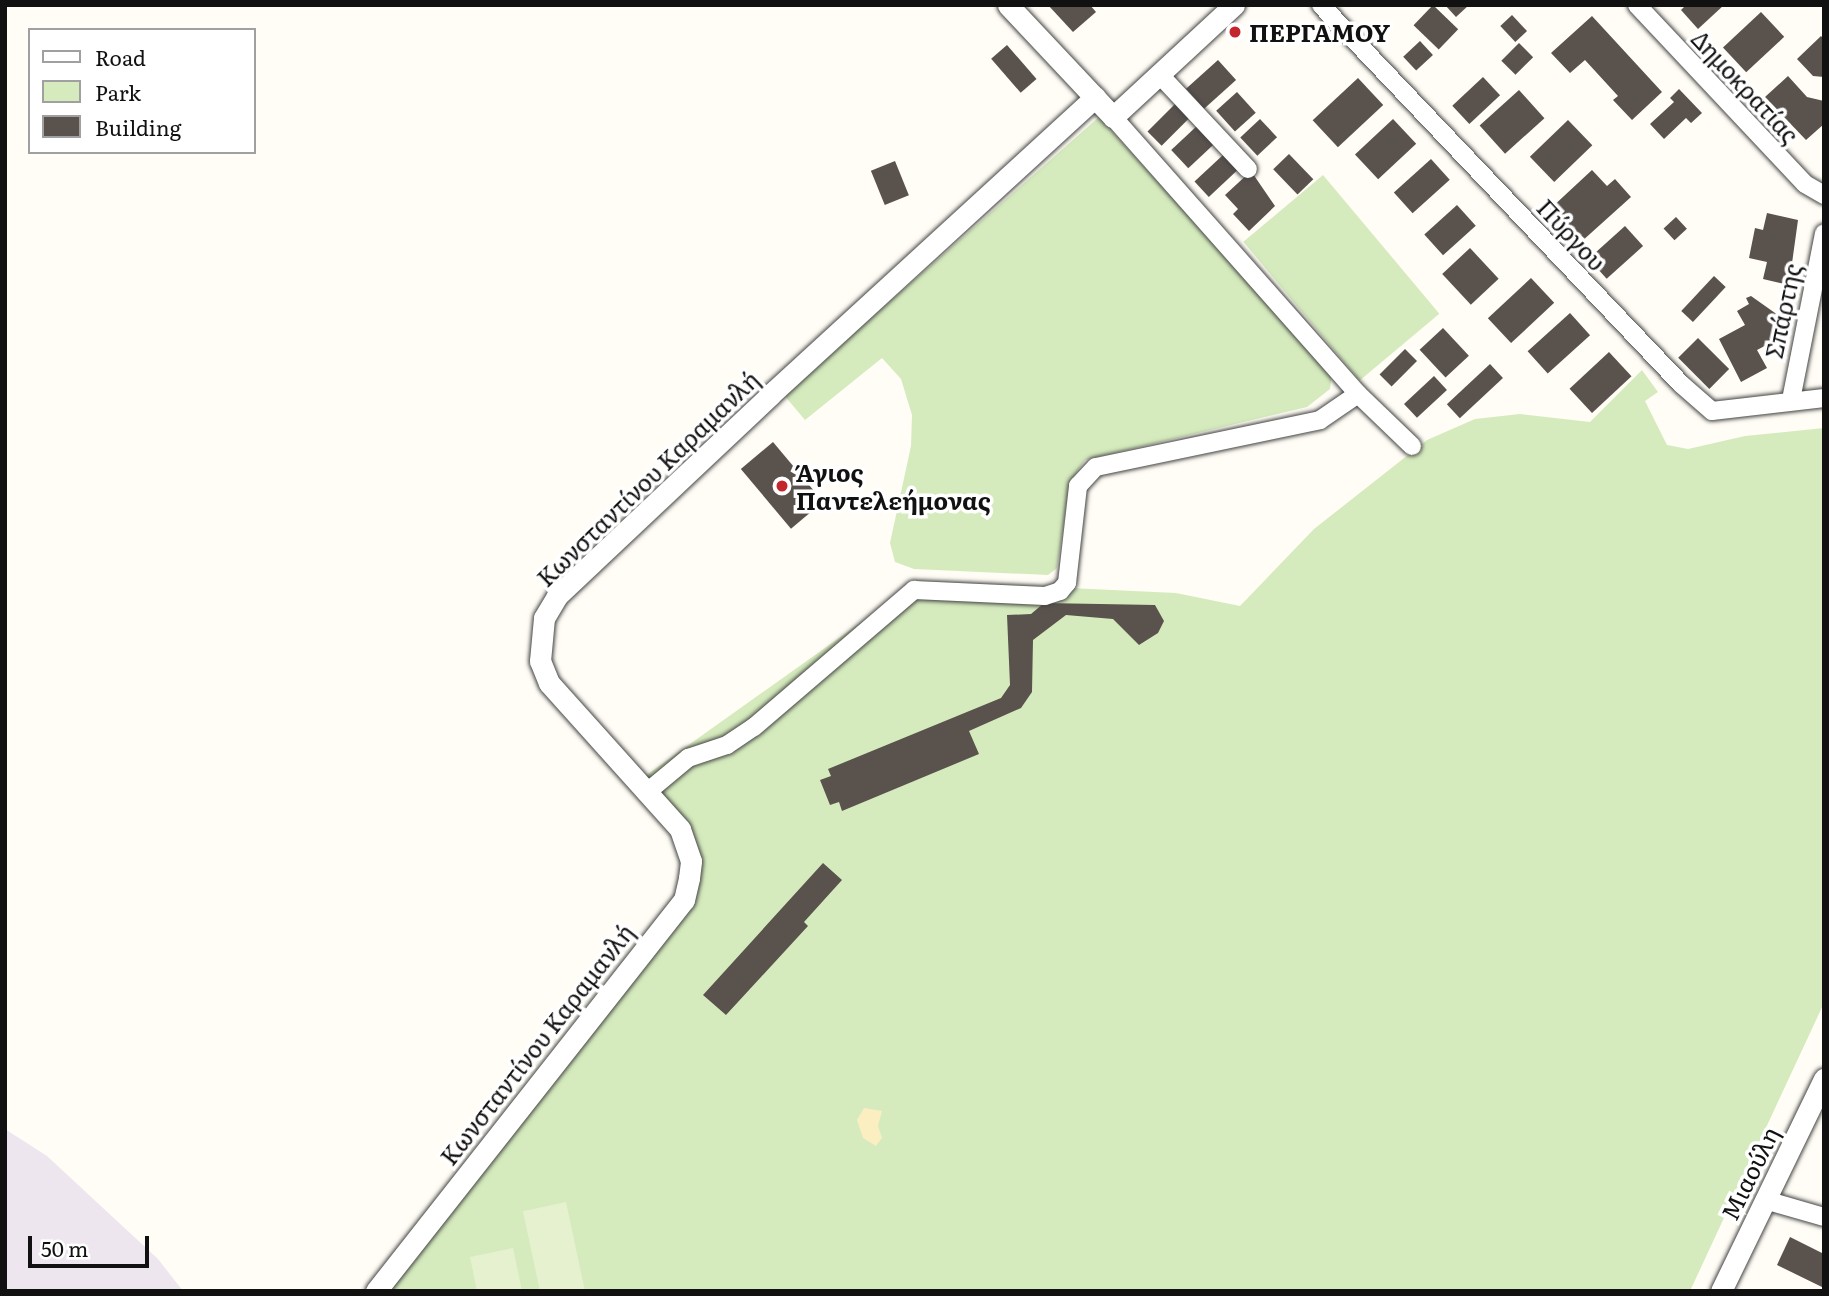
<!DOCTYPE html>
<html>
<head>
<meta charset="utf-8">
<style>
  body { margin:0 }
  #map { position:relative; width:1829px; height:1296px; overflow:hidden; background:#fffdf5; font-family:Literata,serif }
  div>[style] { position:absolute }
  .industrial>* { inset:0; background:#eee6ef }
  .green>* { inset:0; background:#d5ebbd; transform-origin:0 0 }
  .sand>* { inset:0; background:#fbeec1 }
  .pitch>* { inset:0; background:#e6f2cf; transform-origin:0 0 }
  .building>* { inset:0; background:#5a524d; transform-origin:0 0 }
  .roads { filter:drop-shadow(0 0 2px #444) drop-shadow(0 0 2px #444) }
  .minor>* { height:18px; margin:-9px; padding:0 9px; transform-origin:9px; border-radius:9px; background:#fff }
  .tertiary>* { height:21px; margin:-10.5px; padding:0 10.5px; transform-origin:10.5px; border-radius:10.5px; background:#fff }
  .dots>* { width:19px; height:19px; translate:-50% -50%; box-sizing:border-box; border:4px solid #fff; border-radius:50% }
  span { translate:-50% -50%; white-space:nowrap; text-align:center; line-height:1.15; -webkit-text-stroke:7px #fff; paint-order:stroke }
  .poi-label { font-size:24px; color:#111; font-weight:700 }
  .left { translate:0 -50%; text-align:left }
  .street-label { font-size:24px; color:#111 }
  .frame { position:absolute; inset:0; border:7px solid #111; pointer-events:none }
  .legend { position:absolute; left:28px; top:28px; width:228px; height:126px; box-sizing:border-box; background:#fff; border:2px solid #a0a0a0; margin:0; padding:9px 12px; list-style:none; font-size:21px; color:#111 }
  .legend li { display:flex; align-items:center; gap:14px; height:35px }
  .legend b { width:35px; border:2px solid #a0a0a0 }
  .scale { position:absolute; left:28px; top:1236px; width:121px; height:32px; box-sizing:border-box; border:4px solid #111; border-top:0; padding-left:9px; font-size:21px; line-height:24px; white-space:nowrap; color:#111; -webkit-text-stroke:5px #fff; paint-order:stroke }
</style>
</head>
<body>
<div id="map">
  <div class="industrial">
    <i style="clip-path:polygon(5px 1129px,47px 1156px,158px 1259px,183px 1291px,5px 1291px)"></i>
  </div>
  <div class="green">
    <i style="clip-path:polygon(1099px 117px,1332px 374px,1330px 389px,1307px 407px,1085px 460px,1070px 482px,1057px 568px,1048px 575px,914px 569px,895px 562px,890px 543px,911px 446px,912px 415px,901px 379px,882px 358px,805px 420px,784px 395px)"></i>
    <i style="left:1323px;top:175px;width:181px;height:104px;rotate:50deg"></i>
    <i style="clip-path:polygon(1642px 370px,1658px 392px,1645px 401px,1667px 445px,1688px 449px,1745px 436px,1824px 428px,1824px 1003px,1690px 1291px,389px 1291px,695px 900px,701px 862px,645px 776px,919px 581px,1176px 593px,1240px 606px,1314px 529px,1427px 440px,1475px 419px,1520px 414px,1590px 422px)"></i>
  </div>
  <div class="sand">
    <i style="clip-path:polygon(864px 1108px,882px 1111px,878px 1126px,882px 1138px,876px 1146px,863px 1138px,857px 1120px)"></i>
  </div>
  <div class="pitch">
    <i style="left:566px;top:1202px;width:91px;height:44px;rotate:78deg"></i>
    <i style="clip-path:polygon(513px 1248px,522px 1291px,477px 1291px,470px 1257px)"></i>
  </div>
  <div class="building">
    <i style="clip-path:polygon(1048px 5px,1090px 5px,1096px 12px,1073px 32px)"></i>
    <i style="left:1433px;top:5px;width:35px;height:28px;rotate:44deg"></i>
    <i style="clip-path:polygon(1445px 5px,1469px 5px,1456px 17px)"></i>
    <i style="clip-path:polygon(1686px 5px,1724px 5px,1698px 29px,1681px 10px)"></i>
    <i style="left:1761px;top:12px;width:34px;height:52px;rotate:47deg"></i>
    <i style="left:1512px;top:15px;width:22px;height:16px;rotate:47deg"></i>
    <i style="clip-path:polygon(1592px 16px,1662px 92px,1632px 120px,1613px 100px,1618px 96px,1585px 60px,1570px 73px,1551px 53px)"></i>
    <i style="clip-path:polygon(1821px 36px,1824px 39px,1824px 77px,1813px 76px,1797px 59px)"></i>
    <i style="left:1420px;top:41px;width:19px;height:23px;rotate:47deg"></i>
    <i style="left:1519px;top:43px;width:20px;height:25px;rotate:45deg"></i>
    <i style="left:1007px;top:45px;width:45px;height:21px;rotate:49deg"></i>
    <i style="left:1218px;top:60px;width:27px;height:43px;rotate:48deg"></i>
    <i style="clip-path:polygon(1788px 76px,1807px 97px,1824px 101px,1824px 124px,1806px 140px,1765px 97px)"></i>
    <i style="left:1483px;top:77px;width:25px;height:42px;rotate:47deg"></i>
    <i style="left:1358px;top:78px;width:37px;height:62px;rotate:47deg"></i>
    <i style="clip-path:polygon(1679px 89px,1702px 113px,1691px 123px,1686px 118px,1664px 139px,1650px 124px,1674px 102px,1670px 98px)"></i>
    <i style="left:1519px;top:90px;width:38px;height:53px;rotate:48deg"></i>
    <i style="left:1237px;top:92px;width:28px;height:28px;rotate:48deg"></i>
    <i style="left:1180px;top:99px;width:20px;height:46px;rotate:45deg"></i>
    <i style="left:1260px;top:119px;width:25px;height:27px;rotate:47deg"></i>
    <i style="left:1393px;top:119px;width:34px;height:52px;rotate:47deg"></i>
    <i style="left:1568px;top:120px;width:35px;height:53px;rotate:46deg"></i>
    <i style="left:1199px;top:124px;width:25px;height:38px;rotate:47deg"></i>
    <i style="left:1289px;top:154px;width:35px;height:22px;rotate:46deg"></i>
    <i style="left:1223px;top:155px;width:21px;height:39px;rotate:47deg"></i>
    <i style="left:1431px;top:159px;width:28px;height:50px;rotate:48deg"></i>
    <i style="left:895px;top:161px;width:37px;height:26px;rotate:68deg"></i>
    <i style="clip-path:polygon(1592px 170px,1607px 186px,1615px 179px,1631px 197px,1581px 242px,1550px 209px)"></i>
    <i style="clip-path:polygon(1251px 171px,1275px 206px,1249px 231px,1233px 214px,1238px 209px,1225px 195px)"></i>
    <i style="left:1457px;top:205px;width:28px;height:44px;rotate:48deg"></i>
    <i style="clip-path:polygon(1767px 213px,1798px 220px,1789px 285px,1763px 279px,1767px 262px,1749px 258px,1755px 228px,1763px 230px)"></i>
    <i style="left:1676px;top:217px;width:16px;height:17px;rotate:47deg"></i>
    <i style="left:1625px;top:226px;width:27px;height:49px;rotate:48deg"></i>
    <i style="left:1470px;top:248px;width:42px;height:38px;rotate:47deg"></i>
    <i style="left:1714px;top:276px;width:16px;height:48px;rotate:43deg"></i>
    <i style="left:1531px;top:278px;width:34px;height:59px;rotate:47deg"></i>
    <i style="clip-path:polygon(1751px 296px,1788px 322px,1784px 336px,1757px 350px,1767px 368px,1741px 382px,1719px 339px,1745px 325px,1737px 311px,1749px 304px,1746px 298px)"></i>
    <i style="left:1570px;top:313px;width:30px;height:57px;rotate:48deg"></i>
    <i style="left:1443px;top:328px;width:38px;height:32px;rotate:47deg"></i>
    <i style="left:1698px;top:338px;width:44px;height:28px;rotate:45deg"></i>
    <i style="left:1405px;top:349px;width:17px;height:36px;rotate:45deg"></i>
    <i style="left:1609px;top:352px;width:33px;height:54px;rotate:47deg"></i>
    <i style="left:1490px;top:364px;width:19px;height:59px;rotate:47deg"></i>
    <i style="left:1434px;top:376px;width:19px;height:41px;rotate:47deg"></i>
    <i style="left:773px;top:442px;width:78px;height:42px;rotate:50deg"></i>
    <i style="clip-path:polygon(1044px 603px,1155px 605px,1164px 621px,1158px 633px,1139px 645px,1113px 619px,1066px 615px,1033px 640px,1032px 692px,1021px 708px,969px 731px,979px 754px,842px 811px,839px 802px,830px 805px,820px 780px,831px 776px,828px 769px,1001px 698px,1010px 685px,1007px 615px,1031px 614px)"></i>
    <i style="clip-path:polygon(823px 863px,842px 880px,804px 922px,808px 926px,726px 1015px,703px 995px)"></i>
    <i style="clip-path:polygon(1790px 1237px,1824px 1254px,1824px 1288px,1777px 1265px)"></i>
  </div>
  <div class="roads">
    <div class="minor">
      <i style="left:1321px;top:5px;width:523px;rotate:46.47deg"></i>
      <i style="left:1681px;top:384px;width:41px;rotate:41.1deg"></i>
      <i style="left:1712px;top:411px;width:113px;rotate:-6.6deg"></i>
      <i style="left:1637px;top:5px;width:245px;rotate:46.8deg"></i>
      <i style="left:1805px;top:184px;width:22px;rotate:30deg"></i>
      <i style="left:1159px;top:74px;width:130px;rotate:46.9deg"></i>
      <i style="left:1113px;top:117px;width:370px;rotate:48.5deg"></i>
      <i style="left:1358px;top:394px;width:75px;rotate:43.9deg"></i>
      <i style="left:1791px;top:400px;width:170px;rotate:-78.8deg"></i>
      <i style="left:646px;top:793px;width:55px;rotate:-39.8deg"></i>
      <i style="left:688px;top:758px;width:41px;rotate:-18.4deg"></i>
      <i style="left:727px;top:745px;width:32px;rotate:-34deg"></i>
      <i style="left:754px;top:727px;width:211px;rotate:-40.6deg"></i>
      <i style="left:914px;top:590px;width:131px;rotate:2.6deg"></i>
      <i style="left:1045px;top:596px;width:16px;rotate:-18deg"></i>
      <i style="left:1060px;top:591px;width:11px;rotate:-49deg"></i>
      <i style="left:1067px;top:583px;width:98px;rotate:-83.5deg"></i>
      <i style="left:1078px;top:486px;width:26px;rotate:-47deg"></i>
      <i style="left:1096px;top:467px;width:229px;rotate:-11.8deg"></i>
      <i style="left:1320px;top:420px;width:46px;rotate:-34.4deg"></i>
      <i style="left:1765px;top:1200px;width:61px;rotate:16.1deg"></i>
    </div>
    <div class="tertiary">
      <i style="left:1008px;top:5px;width:154px;rotate:46.8deg"></i>
      <i style="left:1113px;top:117px;width:165px;rotate:-42.8deg"></i>
      <i style="left:376px;top:1291px;width:498px;rotate:-51.8deg"></i>
      <i style="left:684px;top:900px;width:23px;rotate:-77deg"></i>
      <i style="left:689px;top:878px;width:17px;rotate:-83deg"></i>
      <i style="left:691px;top:861px;width:34px;rotate:-109deg"></i>
      <i style="left:680px;top:829px;width:196px;rotate:-131.9deg"></i>
      <i style="left:549px;top:683px;width:24px;rotate:-112deg"></i>
      <i style="left:540px;top:661px;width:43px;rotate:-84.7deg"></i>
      <i style="left:544px;top:618px;width:26px;rotate:-59deg"></i>
      <i style="left:557px;top:596px;width:293px;rotate:-43.3deg"></i>
      <i style="left:770px;top:395px;width:441px;rotate:-42.5deg"></i>
      <i style="left:1721px;top:1291px;width:236px;rotate:-64.1deg"></i>
    </div>
  </div>
  <div class="dots">
    <i style="left:1235px;top:32px;background:#c4262e"></i>
    <i style="left:782px;top:486px;background:#c4262e"></i>
  </div>
  <div class="poi-label">
    <span class="left" style="left:1249px;top:32px">ΠΕΡΓΑΜΟΥ</span>
    <span class="left" style="left:796px;top:486px">Άγιος<br>Παντελεήμονας</span>
  </div>
  <div class="street-label">
    <span style="left:1746px;top:86px;rotate:47deg">Δημοκρατίας</span>
    <span style="left:1572px;top:234px;rotate:47deg">Πύργου</span>
    <span style="left:1782px;top:311px;rotate:-78deg">Σπάρτης</span>
    <span style="left:647px;top:478px;rotate:-44deg">Κωνσταντίνου Καραμανλή</span>
    <span style="left:536px;top:1044px;rotate:-52deg">Κωνσταντίνου Καραμανλή</span>
    <span style="left:1749px;top:1173px;rotate:-64deg">Μιαούλη</span>
  </div>
  <div class="frame"></div>
  <ul class="legend">
  <li><b style="height:9px;background:#fff"></b>Road</li>
  <li><b style="height:19px;background:#d5ebbd"></b>Park</li>
  <li><b style="height:19px;background:#5a524d"></b>Building</li>
  </ul>
  <div class="scale">50 m</div>
</div>
</body>
</html>
